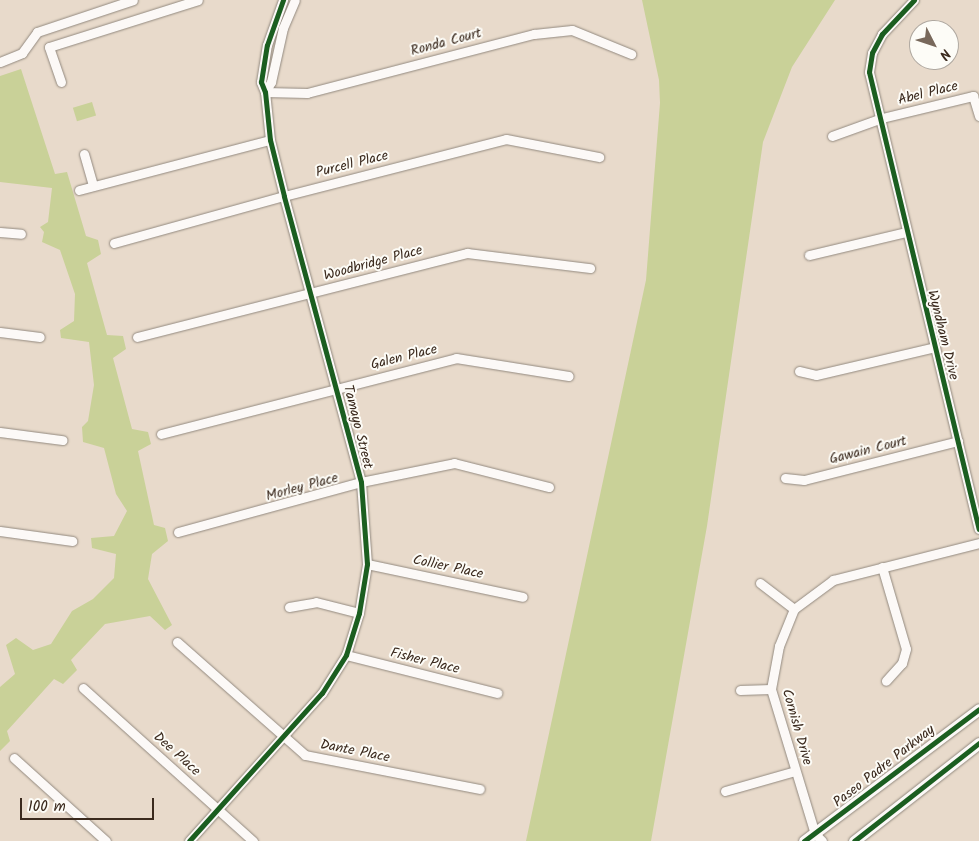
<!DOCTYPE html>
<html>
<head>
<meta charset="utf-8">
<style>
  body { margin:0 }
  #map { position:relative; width:979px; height:841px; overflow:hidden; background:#e8dacb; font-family:Kalam,sans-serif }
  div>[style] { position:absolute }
  .green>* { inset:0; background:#c9d198; transform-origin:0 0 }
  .roads { filter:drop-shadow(0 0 1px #92897f) drop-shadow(0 0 1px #92897f) }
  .minor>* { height:9px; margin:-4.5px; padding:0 4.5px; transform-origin:4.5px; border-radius:4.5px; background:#fcf9f7 }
  .major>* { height:11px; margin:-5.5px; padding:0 5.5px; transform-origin:5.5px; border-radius:5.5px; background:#fcf9f7 }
  .cycleway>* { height:5px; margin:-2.5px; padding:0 2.5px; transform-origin:2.5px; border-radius:2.5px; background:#1b5e20 }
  span { translate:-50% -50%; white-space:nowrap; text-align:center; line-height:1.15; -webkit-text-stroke:4px #fdfcf7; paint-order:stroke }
  .street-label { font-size:14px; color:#3b2a1e }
  .north { position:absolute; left:909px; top:20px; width:50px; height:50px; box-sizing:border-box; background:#fdfcf7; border:1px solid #afa8a0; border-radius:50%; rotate:131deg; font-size:14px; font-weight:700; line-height:20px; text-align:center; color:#3b2a1e }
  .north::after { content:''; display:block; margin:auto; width:18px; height:22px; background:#78685b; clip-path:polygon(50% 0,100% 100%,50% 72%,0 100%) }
  .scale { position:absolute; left:20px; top:798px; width:134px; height:22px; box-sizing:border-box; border:2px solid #3b2a1e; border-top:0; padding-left:6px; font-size:15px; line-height:18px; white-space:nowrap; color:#3b2a1e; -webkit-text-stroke:4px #fdfcf7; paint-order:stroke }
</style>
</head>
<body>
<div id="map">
  <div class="green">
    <i style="clip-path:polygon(642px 0,835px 0,792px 67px,763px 142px,707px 526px,651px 841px,526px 841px,646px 280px,660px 103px,659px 80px)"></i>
    <i style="clip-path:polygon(21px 69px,55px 174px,67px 172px,86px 236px,98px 240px,101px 254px,87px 263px,107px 335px,123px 336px,126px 349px,113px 358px,132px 429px,148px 432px,151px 444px,138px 451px,154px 525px,165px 528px,168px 541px,152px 554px,148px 579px,172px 625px,165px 630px,150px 616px,105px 624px,71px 660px,77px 670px,63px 684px,54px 679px,7px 731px,10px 741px,0 751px,0 687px,15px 674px,6px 645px,16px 638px,33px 650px,51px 644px,72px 611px,93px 599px,114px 578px,116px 554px,92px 548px,91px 538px,114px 536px,127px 511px,116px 494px,104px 448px,83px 442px,82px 427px,88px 421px,94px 385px,89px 342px,61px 338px,60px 330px,74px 321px,75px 294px,60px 250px,42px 242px,44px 232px,40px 227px,48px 222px,52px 188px,0 182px,0 76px)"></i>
    <i style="left:92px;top:102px;width:14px;height:20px;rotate:73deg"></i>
  </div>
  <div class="roads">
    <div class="minor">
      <i style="left:914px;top:0;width:47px;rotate:133.3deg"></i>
      <i style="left:882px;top:34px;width:21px;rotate:118deg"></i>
      <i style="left:872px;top:53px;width:19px;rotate:99deg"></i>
      <i style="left:869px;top:72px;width:470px;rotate:76.5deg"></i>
      <i style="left:0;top:62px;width:24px;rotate:-22deg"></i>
      <i style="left:22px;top:53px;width:26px;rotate:-54deg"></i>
      <i style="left:37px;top:32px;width:101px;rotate:-18.4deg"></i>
      <i style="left:61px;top:82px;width:37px;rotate:-109deg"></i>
      <i style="left:49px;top:47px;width:156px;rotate:-17.5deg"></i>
      <i style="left:265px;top:92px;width:42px;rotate:1.4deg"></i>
      <i style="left:307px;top:93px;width:235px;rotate:-14.6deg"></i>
      <i style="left:534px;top:34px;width:38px;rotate:-6deg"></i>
      <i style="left:572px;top:30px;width:64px;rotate:22.1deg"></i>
      <i style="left:265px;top:92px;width:12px;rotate:-59deg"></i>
      <i style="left:271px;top:82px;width:55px;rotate:-77.5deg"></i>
      <i style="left:283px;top:28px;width:30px;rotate:-67deg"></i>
      <i style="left:832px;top:136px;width:53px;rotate:-19.8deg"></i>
      <i style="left:882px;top:118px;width:94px;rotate:-13.6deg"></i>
      <i style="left:973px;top:96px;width:21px;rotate:73deg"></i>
      <i style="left:84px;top:154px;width:33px;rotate:74deg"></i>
      <i style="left:79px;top:190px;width:197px;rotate:-14.7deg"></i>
      <i style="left:0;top:232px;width:21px;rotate:5deg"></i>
      <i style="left:114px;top:243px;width:176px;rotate:-15.5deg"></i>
      <i style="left:284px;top:196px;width:229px;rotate:-14.4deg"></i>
      <i style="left:506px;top:139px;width:95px;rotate:11deg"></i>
      <i style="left:809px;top:255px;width:100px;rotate:-13.3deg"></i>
      <i style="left:0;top:332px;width:40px;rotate:7.1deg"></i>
      <i style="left:137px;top:337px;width:341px;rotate:-14.3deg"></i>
      <i style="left:467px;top:253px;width:124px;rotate:7deg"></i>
      <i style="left:799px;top:371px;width:17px;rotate:13deg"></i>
      <i style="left:816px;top:375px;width:122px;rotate:-13.2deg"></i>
      <i style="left:0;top:432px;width:63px;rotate:7.4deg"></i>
      <i style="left:161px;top:434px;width:305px;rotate:-14.4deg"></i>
      <i style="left:456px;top:358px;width:114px;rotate:9.1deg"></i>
      <i style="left:785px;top:478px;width:19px;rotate:6deg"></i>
      <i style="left:804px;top:480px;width:159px;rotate:-14.2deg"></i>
      <i style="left:0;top:531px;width:73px;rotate:7.9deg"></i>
      <i style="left:178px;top:532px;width:190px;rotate:-15.3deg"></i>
      <i style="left:361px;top:482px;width:95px;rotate:-11.5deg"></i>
      <i style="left:454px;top:463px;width:98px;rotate:14.2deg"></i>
      <i style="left:367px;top:564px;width:159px;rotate:11.9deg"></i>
      <i style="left:882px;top:567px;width:85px;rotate:73.7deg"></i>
      <i style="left:906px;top:649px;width:15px;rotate:106deg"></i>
      <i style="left:902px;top:663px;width:24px;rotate:132deg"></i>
      <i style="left:760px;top:583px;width:43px;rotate:37.4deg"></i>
      <i style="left:289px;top:607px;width:27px;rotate:-10deg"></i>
      <i style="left:316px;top:602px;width:44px;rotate:14.3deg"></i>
      <i style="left:177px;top:642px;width:171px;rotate:41.4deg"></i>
      <i style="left:305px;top:755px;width:178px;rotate:11deg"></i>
      <i style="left:346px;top:655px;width:156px;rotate:14.1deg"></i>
      <i style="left:83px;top:688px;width:229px;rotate:42deg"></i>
      <i style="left:740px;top:690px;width:31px;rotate:-2deg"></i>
      <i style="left:14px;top:758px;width:124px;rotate:42.1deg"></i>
      <i style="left:725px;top:791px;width:73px;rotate:-15.9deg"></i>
      <i style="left:189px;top:841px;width:199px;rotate:-48.1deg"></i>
      <i style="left:322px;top:693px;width:45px;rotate:-57.7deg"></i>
      <i style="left:346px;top:655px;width:44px;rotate:-72.8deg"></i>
      <i style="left:359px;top:613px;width:50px;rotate:-80.7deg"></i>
      <i style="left:367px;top:564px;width:82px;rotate:-94.2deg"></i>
      <i style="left:361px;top:482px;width:296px;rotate:-105.1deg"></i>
      <i style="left:284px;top:196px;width:58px;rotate:-104deg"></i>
      <i style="left:270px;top:140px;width:48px;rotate:-95.9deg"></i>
      <i style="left:265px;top:92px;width:11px;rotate:-112deg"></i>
      <i style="left:261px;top:82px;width:37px;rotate:-81deg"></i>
      <i style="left:267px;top:45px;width:48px;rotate:-70.4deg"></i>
      <i style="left:822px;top:841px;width:10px;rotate:-135deg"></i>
      <i style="left:815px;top:834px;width:152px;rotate:-106.9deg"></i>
      <i style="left:771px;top:689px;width:44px;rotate:-79.5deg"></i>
      <i style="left:779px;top:646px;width:40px;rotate:-68deg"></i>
      <i style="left:794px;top:609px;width:49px;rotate:-36.6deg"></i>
      <i style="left:833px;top:580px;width:151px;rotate:-14.2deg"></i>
    </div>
    <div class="major">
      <i style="left:804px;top:841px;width:219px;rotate:-37deg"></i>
      <i style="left:854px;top:841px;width:159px;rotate:-38.1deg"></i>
    </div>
  </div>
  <div class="cycleway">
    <i style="left:914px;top:0;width:47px;rotate:133.3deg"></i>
    <i style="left:882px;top:34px;width:21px;rotate:118deg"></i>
    <i style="left:872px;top:53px;width:19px;rotate:99deg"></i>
    <i style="left:869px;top:72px;width:470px;rotate:76.5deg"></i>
    <i style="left:189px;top:841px;width:199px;rotate:-48.1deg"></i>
    <i style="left:322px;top:693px;width:45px;rotate:-57.7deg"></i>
    <i style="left:346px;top:655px;width:44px;rotate:-72.8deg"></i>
    <i style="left:359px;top:613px;width:50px;rotate:-80.7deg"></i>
    <i style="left:367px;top:564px;width:82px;rotate:-94.2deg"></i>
    <i style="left:361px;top:482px;width:296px;rotate:-105.1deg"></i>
    <i style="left:284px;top:196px;width:58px;rotate:-104deg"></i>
    <i style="left:270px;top:140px;width:48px;rotate:-95.9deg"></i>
    <i style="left:265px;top:92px;width:11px;rotate:-112deg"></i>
    <i style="left:261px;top:82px;width:37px;rotate:-81deg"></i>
    <i style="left:267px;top:45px;width:48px;rotate:-70.4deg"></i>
    <i style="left:804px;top:841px;width:219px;rotate:-37deg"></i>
    <i style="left:854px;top:841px;width:159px;rotate:-38.1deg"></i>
  </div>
  <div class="street-label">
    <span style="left:446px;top:42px;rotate:-15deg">Ronda Court</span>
    <span style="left:928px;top:93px;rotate:-14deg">Abel Place</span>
    <span style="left:352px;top:164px;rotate:-14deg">Purcell Place</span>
    <span style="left:373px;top:263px;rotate:-15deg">Woodbridge Place</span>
    <span style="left:943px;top:335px;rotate:76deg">Wyndham Drive</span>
    <span style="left:404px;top:357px;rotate:-14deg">Galen Place</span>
    <span style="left:358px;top:427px;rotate:76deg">Tamayo Street</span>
    <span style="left:868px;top:450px;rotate:-14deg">Gawain Court</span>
    <span style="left:302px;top:487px;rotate:-15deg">Morley Place</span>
    <span style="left:448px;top:567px;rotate:12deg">Collier Place</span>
    <span style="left:425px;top:661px;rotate:14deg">Fisher Place</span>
    <span style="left:797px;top:727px;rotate:74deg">Cornish Drive</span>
    <span style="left:355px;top:751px;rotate:11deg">Dante Place</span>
    <span style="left:177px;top:754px;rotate:42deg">Dee Place</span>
    <span style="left:884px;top:766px;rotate:-38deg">Paseo Padre Parkway</span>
  </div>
  <div class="north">N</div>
  <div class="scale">100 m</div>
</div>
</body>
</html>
